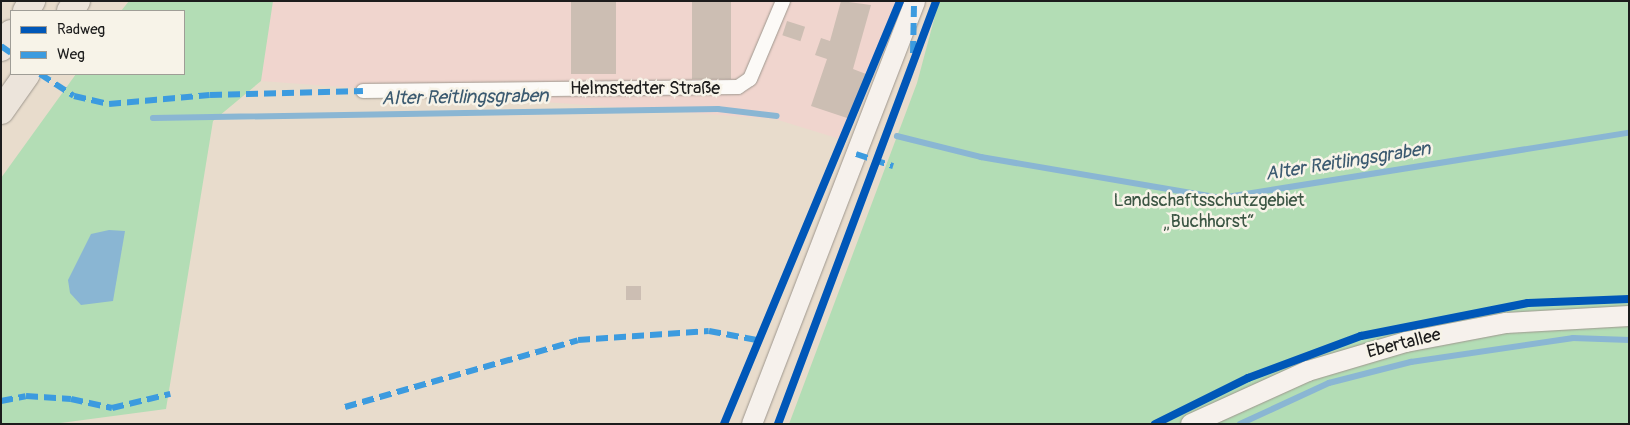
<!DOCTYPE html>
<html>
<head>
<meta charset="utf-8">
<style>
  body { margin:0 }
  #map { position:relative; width:1630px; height:425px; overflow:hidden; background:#e8dccc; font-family:Pangolin,sans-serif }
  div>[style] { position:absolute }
  .built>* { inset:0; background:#f0d5ce }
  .green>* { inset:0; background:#b3ddb5 }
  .water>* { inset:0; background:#8ab6d3 }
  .stream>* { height:5.5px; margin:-2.75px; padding:0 2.75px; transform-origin:2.75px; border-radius:2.75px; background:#8ab6d3 }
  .building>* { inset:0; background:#ccbeb3; transform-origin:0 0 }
  .roads { filter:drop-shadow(0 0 1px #9e978e) drop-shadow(0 0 1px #9e978e) }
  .street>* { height:14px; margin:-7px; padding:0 7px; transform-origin:7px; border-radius:7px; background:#fcfaf7 }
  .secondary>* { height:20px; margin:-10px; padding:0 10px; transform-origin:10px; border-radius:10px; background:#f6f1ec }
  .highway>* { height:26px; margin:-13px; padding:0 13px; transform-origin:13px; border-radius:13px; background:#ece4db }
  .quiet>* { height:6px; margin-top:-3px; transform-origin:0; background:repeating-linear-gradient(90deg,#3c9bdf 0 12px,transparent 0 18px) }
  .cycleway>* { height:8px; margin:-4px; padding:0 4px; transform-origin:4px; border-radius:4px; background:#0057b8 }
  span { translate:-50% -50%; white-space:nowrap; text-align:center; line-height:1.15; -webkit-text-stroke:5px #f7f3e8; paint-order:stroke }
  .street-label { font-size:18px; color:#1c1c1c }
  .park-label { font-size:18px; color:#3c5644 }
  .water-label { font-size:19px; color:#3b5a70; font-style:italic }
  .frame { position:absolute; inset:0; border:2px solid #1c1c1c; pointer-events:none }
  .legend { position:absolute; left:10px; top:10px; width:175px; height:65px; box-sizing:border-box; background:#f7f3e8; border:1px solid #9f9d96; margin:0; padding:6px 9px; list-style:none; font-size:15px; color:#1c1c1c }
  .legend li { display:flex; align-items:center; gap:10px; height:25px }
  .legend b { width:25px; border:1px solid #9f9d96 }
</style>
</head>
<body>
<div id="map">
  <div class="built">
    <i style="clip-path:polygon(261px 1px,896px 1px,843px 140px,775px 119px,261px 81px)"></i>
  </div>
  <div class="green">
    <i style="clip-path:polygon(129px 1px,273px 1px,261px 81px,213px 121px,166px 409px,53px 424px,1px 424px,1px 178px,76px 74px,184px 74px,184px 11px,121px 11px)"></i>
    <i style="clip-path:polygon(939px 1px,1629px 1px,1629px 424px,789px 424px,917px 83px)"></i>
  </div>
  <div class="water">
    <i style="clip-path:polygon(109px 230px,125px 231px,113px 301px,81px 305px,70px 293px,68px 280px,91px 234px)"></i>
  </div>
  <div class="stream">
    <i style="left:153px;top:118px;width:565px;rotate:-0.91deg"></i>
    <i style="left:718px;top:109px;width:59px;rotate:6.8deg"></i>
    <i style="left:897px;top:136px;width:87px;rotate:14deg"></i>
    <i style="left:981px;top:157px;width:243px;rotate:9.7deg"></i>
    <i style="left:1221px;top:198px;width:413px;rotate:-9.1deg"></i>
    <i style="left:1240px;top:424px;width:98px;rotate:-24.7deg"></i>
    <i style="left:1329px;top:383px;width:85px;rotate:-14.4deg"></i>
    <i style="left:1411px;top:362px;width:164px;rotate:-8.4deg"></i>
    <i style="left:1573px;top:338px;width:56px;rotate:2deg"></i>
  </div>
  <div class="building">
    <i style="left:571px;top:1px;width:45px;height:73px"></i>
    <i style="left:692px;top:1px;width:39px;height:78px"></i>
    <i style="clip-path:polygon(841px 1px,871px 5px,853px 69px,866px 74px,850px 119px,811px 106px,827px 59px,815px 55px,821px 38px,830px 41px)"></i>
    <i style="left:787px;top:21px;width:19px;height:15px;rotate:18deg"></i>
    <i style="left:626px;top:286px;width:15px;height:14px"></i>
  </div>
  <div class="roads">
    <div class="street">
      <i style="left:363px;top:91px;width:375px;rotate:-0.6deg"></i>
      <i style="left:738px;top:87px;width:14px;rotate:-34deg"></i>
      <i style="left:750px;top:79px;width:85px;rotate:-67.1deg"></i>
    </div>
    <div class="secondary">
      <i style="left:752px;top:424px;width:453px;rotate:-68.9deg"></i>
      <i style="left:1191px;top:424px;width:128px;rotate:-24.4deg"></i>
      <i style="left:1308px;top:371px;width:102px;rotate:-16.5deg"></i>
      <i style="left:1406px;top:342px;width:102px;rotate:-10.8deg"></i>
      <i style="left:1506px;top:323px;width:123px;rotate:-3.3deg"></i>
    </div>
    <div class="highway">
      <i style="left:26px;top:11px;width:12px;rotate:-59deg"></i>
      <i style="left:70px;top:11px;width:12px;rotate:-55deg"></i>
      <i style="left:1px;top:48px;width:18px;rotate:-56deg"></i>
      <i style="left:1px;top:111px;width:45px;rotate:-54.9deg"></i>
    </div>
  </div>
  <div class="quiet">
    <i style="left:1px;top:46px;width:12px;rotate:35deg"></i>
    <i style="left:913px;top:53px;width:47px;rotate:-88.8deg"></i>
    <i style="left:40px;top:74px;width:40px;rotate:32.9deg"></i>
    <i style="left:74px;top:96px;width:36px;rotate:13deg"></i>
    <i style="left:109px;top:104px;width:101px;rotate:-5.1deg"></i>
    <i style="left:210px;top:95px;width:153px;rotate:-1.5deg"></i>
    <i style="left:856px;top:154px;width:39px;rotate:18deg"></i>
    <i style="left:1px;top:401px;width:25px;rotate:-11deg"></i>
    <i style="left:26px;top:396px;width:45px;rotate:3.8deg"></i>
    <i style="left:71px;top:399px;width:42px;rotate:12.4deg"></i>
    <i style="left:112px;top:408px;width:60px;rotate:-13.6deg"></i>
    <i style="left:345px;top:407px;width:242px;rotate:-16deg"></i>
    <i style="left:578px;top:340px;width:131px;rotate:-3.9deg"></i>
    <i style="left:709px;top:331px;width:54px;rotate:10.7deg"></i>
  </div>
  <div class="cycleway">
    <i style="left:724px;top:424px;width:458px;rotate:-67.4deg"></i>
    <i style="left:778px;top:424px;width:452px;rotate:-69.5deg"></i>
    <i style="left:1155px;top:424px;width:104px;rotate:-26.3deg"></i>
    <i style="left:1248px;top:378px;width:121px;rotate:-20.4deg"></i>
    <i style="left:1361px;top:336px;width:170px;rotate:-11.2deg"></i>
    <i style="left:1528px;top:303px;width:101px;rotate:-2.3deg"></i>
  </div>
  <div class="street-label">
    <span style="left:645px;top:89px">Helmstedter Straße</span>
    <span style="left:1404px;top:344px;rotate:-14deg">Ebertallee</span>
  </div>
  <div class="park-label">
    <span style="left:1209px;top:212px">Landschaftsschutzgebiet<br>„Buchhorst“</span>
  </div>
  <div class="water-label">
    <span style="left:465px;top:98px;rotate:-1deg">Alter Reitlingsgraben</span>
    <span style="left:1348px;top:162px;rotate:-9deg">Alter Reitlingsgraben</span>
  </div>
  <div class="frame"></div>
  <ul class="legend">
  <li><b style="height:6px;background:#0057b8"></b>Radweg</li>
  <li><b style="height:6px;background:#3c9bdf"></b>Weg</li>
  </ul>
</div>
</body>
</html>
